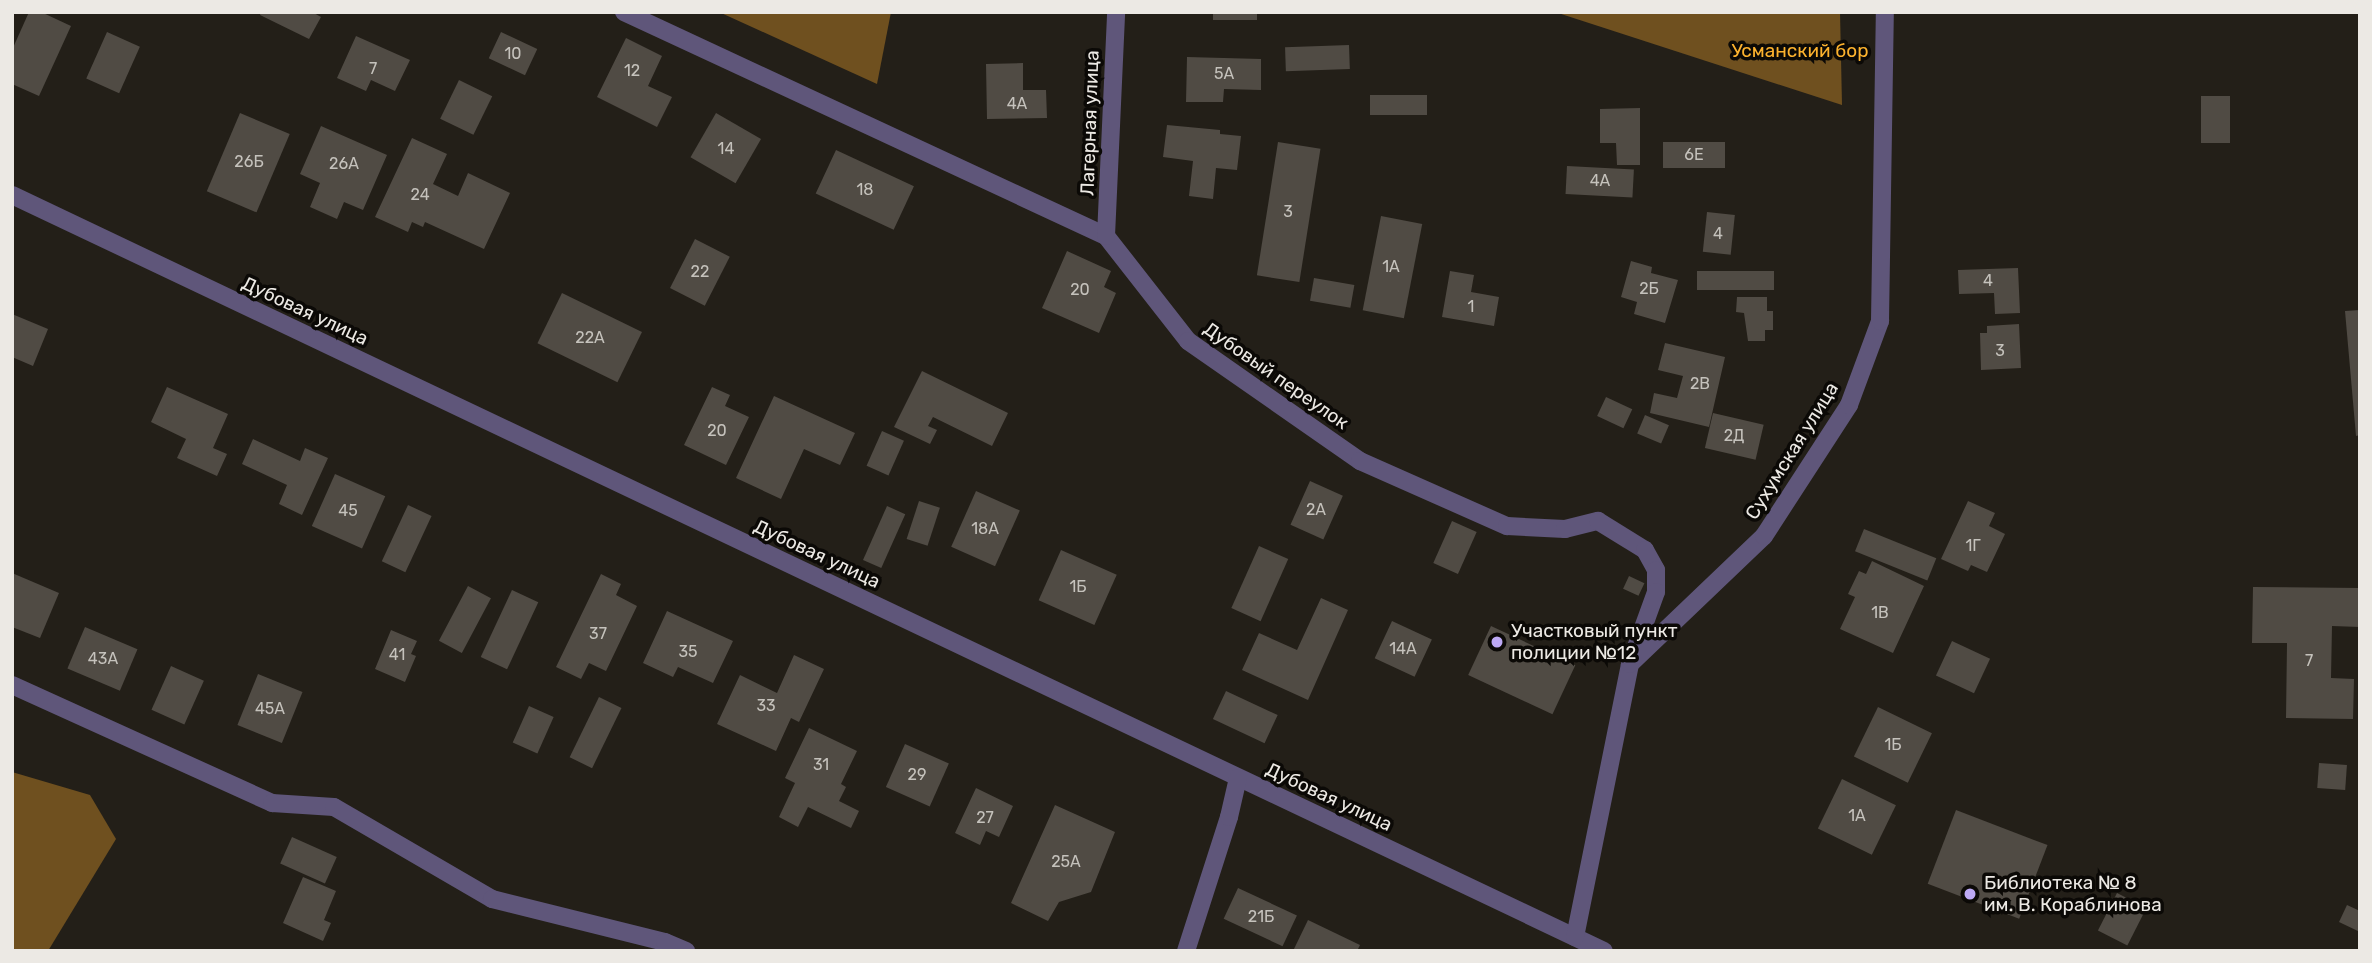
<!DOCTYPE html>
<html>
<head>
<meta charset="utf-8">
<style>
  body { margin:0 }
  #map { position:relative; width:2372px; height:963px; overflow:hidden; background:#231f18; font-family:Rubik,sans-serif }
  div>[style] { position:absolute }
  .forest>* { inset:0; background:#6f501f }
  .building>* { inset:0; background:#504b44; transform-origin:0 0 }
  .minor>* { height:18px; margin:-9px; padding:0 9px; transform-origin:9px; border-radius:9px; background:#5f567a }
  .dots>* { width:19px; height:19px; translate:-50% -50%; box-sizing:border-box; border:4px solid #0b0906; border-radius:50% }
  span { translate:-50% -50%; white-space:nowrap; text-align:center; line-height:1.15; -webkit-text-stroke:7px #0b0906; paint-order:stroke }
  .number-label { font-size:16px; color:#c5c2bc }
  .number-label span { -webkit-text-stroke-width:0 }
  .park-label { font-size:19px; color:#fcb22e }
  .street-label { font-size:19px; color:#ece9e4 }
  .poi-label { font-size:19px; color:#ece9e4 }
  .left { translate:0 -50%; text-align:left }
  .frame { position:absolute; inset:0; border:14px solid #ece9e4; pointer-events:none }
</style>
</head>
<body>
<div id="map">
  <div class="forest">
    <i style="clip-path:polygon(719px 12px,891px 12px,877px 84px)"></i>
    <i style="clip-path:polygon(1555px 12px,1840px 12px,1842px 105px)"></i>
    <i style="clip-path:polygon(12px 772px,90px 795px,116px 839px,48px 951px,12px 951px)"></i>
  </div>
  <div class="building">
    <i style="clip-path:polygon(29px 12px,41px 12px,71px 26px,39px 96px,12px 84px,12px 50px)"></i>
    <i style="clip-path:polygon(261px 12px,312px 12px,321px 17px,309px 39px,260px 15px)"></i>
    <i style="left:1213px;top:12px;width:44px;height:8px"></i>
    <i style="left:107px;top:32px;width:36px;height:51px;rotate:24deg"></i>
    <i style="left:501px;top:32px;width:40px;height:29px;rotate:25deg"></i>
    <i style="clip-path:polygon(356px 36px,410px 60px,395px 91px,371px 80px,366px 91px,337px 78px)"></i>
    <i style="clip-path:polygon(626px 38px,662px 56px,648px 86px,672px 97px,657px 127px,597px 97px)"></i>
    <i style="left:1349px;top:45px;width:24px;height:64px;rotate:88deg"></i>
    <i style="clip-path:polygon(1187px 57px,1261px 59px,1261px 90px,1224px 89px,1223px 102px,1186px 102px)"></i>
    <i style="clip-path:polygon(1023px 63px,1023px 90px,1046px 90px,1047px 118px,987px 119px,986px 64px)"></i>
    <i style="left:459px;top:80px;width:37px;height:43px;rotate:26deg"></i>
    <i style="left:1370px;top:95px;width:57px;height:20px"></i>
    <i style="left:2201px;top:96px;width:29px;height:47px"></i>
    <i style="clip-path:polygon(1640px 108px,1640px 165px,1617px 165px,1616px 143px,1600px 143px,1600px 109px)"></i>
    <i style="left:240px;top:113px;width:54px;height:85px;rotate:23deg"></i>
    <i style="left:716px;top:113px;width:52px;height:51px;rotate:30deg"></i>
    <i style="clip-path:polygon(1167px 125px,1220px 130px,1220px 134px,1241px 136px,1237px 170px,1216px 168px,1213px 199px,1189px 196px,1193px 161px,1163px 157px)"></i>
    <i style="clip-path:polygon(321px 126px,387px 155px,363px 210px,344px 202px,337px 219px,310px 207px,320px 183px,300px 174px)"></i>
    <i style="clip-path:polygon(412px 138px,447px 154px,433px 184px,458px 196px,468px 173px,510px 193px,484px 249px,425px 222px,423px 227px,412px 222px,408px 232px,375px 217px)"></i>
    <i style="left:1278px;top:142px;width:43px;height:135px;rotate:9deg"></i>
    <i style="left:1663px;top:142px;width:62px;height:26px"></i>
    <i style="left:836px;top:150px;width:86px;height:48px;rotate:25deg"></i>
    <i style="left:1567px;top:166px;width:67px;height:28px;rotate:3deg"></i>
    <i style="left:1707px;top:212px;width:28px;height:40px;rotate:6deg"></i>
    <i style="left:1381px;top:216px;width:42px;height:96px;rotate:11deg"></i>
    <i style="left:695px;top:239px;width:39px;height:55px;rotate:27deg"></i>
    <i style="clip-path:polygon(1067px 251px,1111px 271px,1104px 287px,1116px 293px,1099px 333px,1042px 308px)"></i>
    <i style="clip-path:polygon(1631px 261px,1652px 267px,1651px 273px,1678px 280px,1665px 323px,1634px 314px,1637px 302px,1621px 297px)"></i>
    <i style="clip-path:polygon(2018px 268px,2020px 313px,1995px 314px,1994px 293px,1959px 294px,1958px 270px)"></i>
    <i style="clip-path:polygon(1450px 271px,1474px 275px,1471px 292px,1499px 297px,1494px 326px,1442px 317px)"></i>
    <i style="left:1774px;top:271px;width:19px;height:77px;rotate:90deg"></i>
    <i style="left:1314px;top:278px;width:41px;height:23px;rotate:10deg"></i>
    <i style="left:562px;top:293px;width:89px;height:56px;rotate:26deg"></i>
    <i style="clip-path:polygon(1737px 297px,1767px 297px,1767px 311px,1773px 311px,1773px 330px,1765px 330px,1765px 341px,1748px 341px,1744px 313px,1736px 312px)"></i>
    <i style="clip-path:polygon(2360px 310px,2360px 435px,2356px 436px,2345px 311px)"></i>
    <i style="clip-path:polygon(12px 314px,48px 329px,33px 366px,12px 357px)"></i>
    <i style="clip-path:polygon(2019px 324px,2021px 368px,1981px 370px,1980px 333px,1987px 333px,1987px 326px)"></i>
    <i style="clip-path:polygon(1665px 343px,1725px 357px,1709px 427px,1650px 413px,1654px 393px,1677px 398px,1683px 376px,1658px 370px)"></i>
    <i style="clip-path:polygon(922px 371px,1008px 413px,992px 446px,933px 417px,928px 426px,937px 430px,930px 444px,894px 427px)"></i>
    <i style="clip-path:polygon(167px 387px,228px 414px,213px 448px,227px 454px,217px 476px,177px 458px,186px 439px,151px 422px)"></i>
    <i style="clip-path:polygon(712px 387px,730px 395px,725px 406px,749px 417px,726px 465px,684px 445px)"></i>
    <i style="clip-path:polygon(774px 396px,855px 433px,840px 465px,804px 449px,781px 499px,736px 478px)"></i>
    <i style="left:1606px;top:397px;width:29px;height:21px;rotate:25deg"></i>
    <i style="left:1713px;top:413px;width:52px;height:36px;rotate:13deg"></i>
    <i style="left:1645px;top:415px;width:26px;height:20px;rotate:23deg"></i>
    <i style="left:882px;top:431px;width:24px;height:38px;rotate:24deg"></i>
    <i style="clip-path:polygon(253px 439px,300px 461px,305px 448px,328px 458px,302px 515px,279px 504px,287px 485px,242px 464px)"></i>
    <i style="left:335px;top:474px;width:55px;height:57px;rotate:24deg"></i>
    <i style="left:1310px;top:481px;width:36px;height:48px;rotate:24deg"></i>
    <i style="left:976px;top:491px;width:48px;height:61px;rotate:24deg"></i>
    <i style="left:919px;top:501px;width:22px;height:40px;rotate:18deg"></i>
    <i style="clip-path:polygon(1968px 501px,1995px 513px,1989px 526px,2005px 534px,1987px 572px,1971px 565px,1968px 571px,1941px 559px)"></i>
    <i style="left:408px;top:505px;width:26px;height:62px;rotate:25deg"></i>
    <i style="left:887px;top:506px;width:20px;height:59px;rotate:24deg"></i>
    <i style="left:1452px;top:521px;width:27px;height:46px;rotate:24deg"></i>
    <i style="left:1864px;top:529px;width:78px;height:24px;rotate:22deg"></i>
    <i style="left:1259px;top:546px;width:32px;height:68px;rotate:24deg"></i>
    <i style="left:1061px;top:550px;width:61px;height:55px;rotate:24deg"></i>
    <i style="clip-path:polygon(1872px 561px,1924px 586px,1893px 653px,1840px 629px,1855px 597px,1848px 594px,1859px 571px,1866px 574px)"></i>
    <i style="clip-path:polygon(12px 573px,59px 593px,40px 638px,12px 627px)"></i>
    <i style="clip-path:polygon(601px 574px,621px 584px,616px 595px,637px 606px,606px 671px,589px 663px,581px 679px,556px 667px)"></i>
    <i style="left:1629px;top:576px;width:17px;height:14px;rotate:25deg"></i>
    <i style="left:468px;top:586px;width:26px;height:62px;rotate:28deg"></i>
    <i style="clip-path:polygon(2253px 587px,2360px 588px,2360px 627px,2332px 626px,2331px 678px,2354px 679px,2353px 719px,2286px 718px,2287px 643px,2252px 643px)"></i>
    <i style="left:512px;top:590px;width:29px;height:74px;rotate:25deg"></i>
    <i style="clip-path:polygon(1321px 598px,1348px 610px,1308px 700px,1242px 670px,1259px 633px,1297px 650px)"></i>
    <i style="clip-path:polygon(667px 611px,733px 641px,713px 683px,678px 667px,673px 677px,643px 663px)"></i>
    <i style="left:1392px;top:621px;width:44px;height:41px;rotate:25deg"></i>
    <i style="left:1491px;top:626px;width:93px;height:54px;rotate:25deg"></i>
    <i style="left:85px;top:627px;width:57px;height:45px;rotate:23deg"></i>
    <i style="clip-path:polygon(391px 630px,417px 641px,411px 654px,416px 656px,405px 682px,375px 669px)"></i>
    <i style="left:1952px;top:641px;width:42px;height:38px;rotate:25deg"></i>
    <i style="clip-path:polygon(794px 655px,824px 669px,799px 722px,791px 718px,776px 751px,717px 724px,740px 675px,777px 693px)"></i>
    <i style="left:171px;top:666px;width:36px;height:48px;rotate:24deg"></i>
    <i style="left:258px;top:674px;width:48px;height:55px;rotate:22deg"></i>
    <i style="left:1226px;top:691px;width:57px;height:31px;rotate:25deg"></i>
    <i style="left:599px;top:697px;width:25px;height:67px;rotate:26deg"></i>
    <i style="left:529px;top:706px;width:27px;height:40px;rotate:24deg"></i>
    <i style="left:1878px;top:707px;width:60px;height:55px;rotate:26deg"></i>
    <i style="clip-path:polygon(809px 728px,857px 751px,841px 784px,846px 787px,839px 801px,859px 811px,851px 828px,808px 807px,798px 827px,779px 817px,795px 783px,785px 778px)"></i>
    <i style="left:905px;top:744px;width:48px;height:47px;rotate:24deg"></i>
    <i style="left:2319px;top:763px;width:28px;height:25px;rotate:4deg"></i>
    <i style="left:1842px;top:779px;width:60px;height:55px;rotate:26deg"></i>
    <i style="clip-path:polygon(976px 788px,1013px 806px,999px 837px,986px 831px,980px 845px,955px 833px)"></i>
    <i style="clip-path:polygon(1055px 805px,1115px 832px,1091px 892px,1059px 902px,1048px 921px,1011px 903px)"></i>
    <i style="left:1956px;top:810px;width:98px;height:79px;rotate:21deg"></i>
    <i style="left:292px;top:837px;width:49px;height:29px;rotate:24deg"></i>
    <i style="clip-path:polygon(303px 877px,336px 891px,324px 920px,331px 923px,323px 941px,283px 923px)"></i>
    <i style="left:1238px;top:888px;width:65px;height:34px;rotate:25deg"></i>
    <i style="left:2117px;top:893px;width:33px;height:42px;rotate:27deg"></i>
    <i style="clip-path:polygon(2347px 905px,2360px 911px,2360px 932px,2339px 922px)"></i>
    <i style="clip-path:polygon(1308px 920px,1360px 945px,1357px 951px,1293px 951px)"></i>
  </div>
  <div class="minor">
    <i style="left:624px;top:12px;width:532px;rotate:24.93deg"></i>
    <i style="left:1106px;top:236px;width:133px;rotate:52deg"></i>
    <i style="left:1188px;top:341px;width:210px;rotate:34.9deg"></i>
    <i style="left:1360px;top:461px;width:161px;rotate:23.9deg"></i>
    <i style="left:1507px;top:526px;width:58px;rotate:3deg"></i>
    <i style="left:1565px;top:529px;width:34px;rotate:-14deg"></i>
    <i style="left:1598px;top:521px;width:55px;rotate:31.7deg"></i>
    <i style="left:1645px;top:550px;width:23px;rotate:61deg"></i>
    <i style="left:1656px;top:570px;width:22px;rotate:90deg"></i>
    <i style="left:1656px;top:592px;width:77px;rotate:109.9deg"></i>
    <i style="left:12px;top:195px;width:1762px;rotate:25.4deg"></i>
    <i style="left:1106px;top:236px;width:224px;rotate:-87.4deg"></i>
    <i style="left:12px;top:685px;width:286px;rotate:24.4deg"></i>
    <i style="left:272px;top:803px;width:62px;rotate:3.7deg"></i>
    <i style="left:334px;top:807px;width:183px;rotate:30.2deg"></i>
    <i style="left:492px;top:899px;width:178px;rotate:14deg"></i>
    <i style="left:665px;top:942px;width:23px;rotate:23deg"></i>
    <i style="left:1575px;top:937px;width:278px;rotate:-78.6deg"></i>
    <i style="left:1630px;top:664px;width:185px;rotate:-43.7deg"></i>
    <i style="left:1764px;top:536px;width:156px;rotate:-57deg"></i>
    <i style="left:1849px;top:405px;width:90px;rotate:-69.7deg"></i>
    <i style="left:1880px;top:321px;width:309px;rotate:-89.1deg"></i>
    <i style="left:1186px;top:951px;width:141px;rotate:-72.2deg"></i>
    <i style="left:1229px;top:817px;width:40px;rotate:-77deg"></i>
  </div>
  <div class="dots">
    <i style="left:1497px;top:642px;background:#bda9f5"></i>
    <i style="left:1970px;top:894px;background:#bda9f5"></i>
  </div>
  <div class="number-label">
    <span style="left:513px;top:54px">10</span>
    <span style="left:373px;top:69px">7</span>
    <span style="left:632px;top:71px">12</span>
    <span style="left:1224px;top:74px">5А</span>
    <span style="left:1017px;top:104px">4А</span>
    <span style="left:726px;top:149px">14</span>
    <span style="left:1694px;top:155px">6Е</span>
    <span style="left:249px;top:162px">26Б</span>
    <span style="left:344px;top:164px">26А</span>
    <span style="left:1600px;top:181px">4А</span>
    <span style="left:865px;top:190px">18</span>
    <span style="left:420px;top:195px">24</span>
    <span style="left:1288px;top:212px">3</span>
    <span style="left:1718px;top:234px">4</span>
    <span style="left:1391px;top:267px">1А</span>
    <span style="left:700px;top:272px">22</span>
    <span style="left:1988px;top:281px">4</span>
    <span style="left:1649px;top:289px">2Б</span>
    <span style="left:1080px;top:290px">20</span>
    <span style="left:1471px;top:307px">1</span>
    <span style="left:590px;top:338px">22А</span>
    <span style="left:2000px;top:351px">3</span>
    <span style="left:1700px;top:384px">2В</span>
    <span style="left:717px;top:431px">20</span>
    <span style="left:1734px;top:436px">2Д</span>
    <span style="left:1316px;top:510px">2А</span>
    <span style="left:348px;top:511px">45</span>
    <span style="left:985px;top:529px">18А</span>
    <span style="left:1973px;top:546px">1Г</span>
    <span style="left:1078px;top:587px">1Б</span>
    <span style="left:1880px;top:613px">1В</span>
    <span style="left:598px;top:634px">37</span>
    <span style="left:1403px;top:649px">14А</span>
    <span style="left:688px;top:652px">35</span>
    <span style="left:397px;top:655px">41</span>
    <span style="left:103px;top:659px">43А</span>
    <span style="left:2309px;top:661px">7</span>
    <span style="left:766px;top:706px">33</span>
    <span style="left:270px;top:709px">45А</span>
    <span style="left:1893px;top:745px">1Б</span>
    <span style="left:821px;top:765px">31</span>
    <span style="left:917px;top:775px">29</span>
    <span style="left:1857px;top:816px">1А</span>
    <span style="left:985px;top:818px">27</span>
    <span style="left:1066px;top:862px">25А</span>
    <span style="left:1261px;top:917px">21Б</span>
  </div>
  <div class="park-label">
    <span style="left:1800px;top:51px">Усманский бор</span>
  </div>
  <div class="street-label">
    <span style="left:1090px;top:123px;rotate:-88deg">Лагерная улица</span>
    <span style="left:305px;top:311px;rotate:25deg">Дубовая улица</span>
    <span style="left:1276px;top:376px;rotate:35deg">Дубовый переулок</span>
    <span style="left:1792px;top:451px;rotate:-58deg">Сухумская улица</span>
    <span style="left:817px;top:554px;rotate:25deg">Дубовая улица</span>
    <span style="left:1329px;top:797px;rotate:25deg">Дубовая улица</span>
  </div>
  <div class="poi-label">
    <span class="left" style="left:1511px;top:642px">Участковый пункт<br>полиции №12</span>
    <span class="left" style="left:1984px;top:894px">Библиотека № 8<br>им. В. Кораблинова</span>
  </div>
  <div class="frame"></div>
</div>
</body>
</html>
